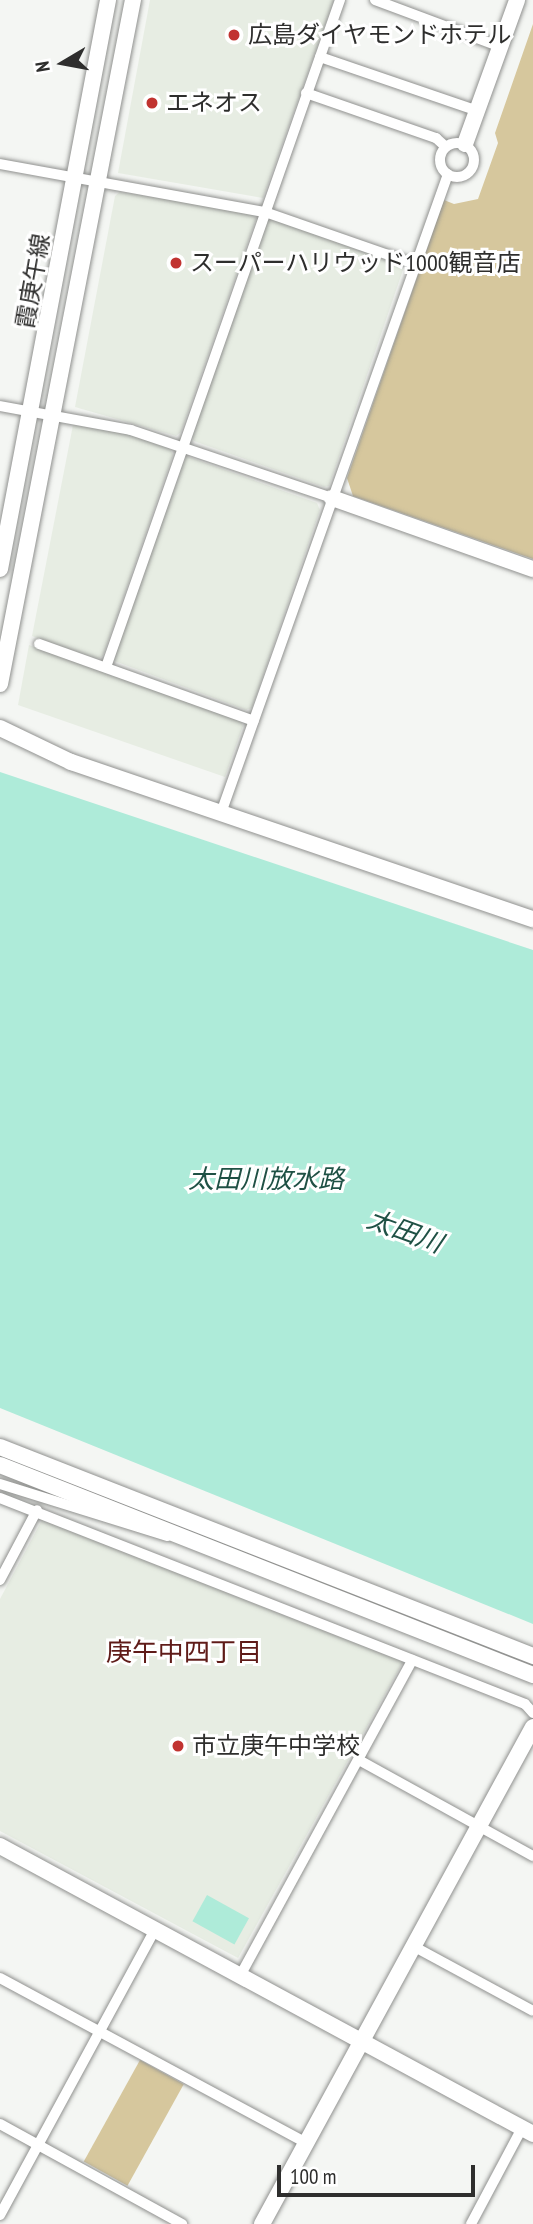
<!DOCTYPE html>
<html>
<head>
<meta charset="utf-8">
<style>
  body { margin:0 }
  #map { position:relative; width:533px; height:2224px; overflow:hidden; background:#f4f6f3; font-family:"PT Sans Narrow","Noto Sans JP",sans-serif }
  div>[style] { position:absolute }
  .built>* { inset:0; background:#e7ede3 }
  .green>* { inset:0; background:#d6c79d; transform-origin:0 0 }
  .water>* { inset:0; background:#aeebd9; transform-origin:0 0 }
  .roads { filter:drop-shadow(0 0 2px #90918f) drop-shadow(0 0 2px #90918f) }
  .street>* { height:10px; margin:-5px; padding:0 5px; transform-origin:5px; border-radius:5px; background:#fff }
  .street>.ring { margin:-5px; padding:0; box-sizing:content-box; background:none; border:10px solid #fff; border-radius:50% }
  .secondary>* { height:16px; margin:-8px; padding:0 8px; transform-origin:8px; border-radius:8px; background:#fff }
  .dots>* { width:19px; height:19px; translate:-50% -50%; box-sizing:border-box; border:4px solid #fff; border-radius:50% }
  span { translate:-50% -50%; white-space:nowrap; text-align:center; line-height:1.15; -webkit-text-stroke:6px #fff; paint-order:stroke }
  .poi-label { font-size:24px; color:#2e2e2d }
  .left { translate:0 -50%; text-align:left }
  .street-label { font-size:24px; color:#2e2e2d }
  .water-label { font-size:26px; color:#1f5145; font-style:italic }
  .neighbourhood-label { font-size:26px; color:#5f1b18 }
  .north { position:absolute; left:28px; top:28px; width:70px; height:70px; -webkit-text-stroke:5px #fff; paint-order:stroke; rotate:260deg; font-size:19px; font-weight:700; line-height:28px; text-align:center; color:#2e2e2d }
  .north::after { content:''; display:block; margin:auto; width:24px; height:32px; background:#2e2e2d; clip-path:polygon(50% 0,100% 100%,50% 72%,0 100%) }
  .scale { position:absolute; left:277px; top:2165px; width:198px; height:32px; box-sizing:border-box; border:4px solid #2e2e2d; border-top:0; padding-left:9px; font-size:21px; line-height:24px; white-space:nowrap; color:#2e2e2d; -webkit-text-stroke:5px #fff; paint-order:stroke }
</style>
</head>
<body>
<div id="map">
  <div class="built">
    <i style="clip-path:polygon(150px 0,334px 0,263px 198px,118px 173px)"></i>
    <i style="clip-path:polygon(120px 192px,252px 213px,256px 219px,181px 432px,176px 436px,75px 407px,115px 196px)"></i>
    <i style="clip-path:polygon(271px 219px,401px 265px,403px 270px,329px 486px,324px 487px,194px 441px,191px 435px,265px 221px)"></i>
    <i style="clip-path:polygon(73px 425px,129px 434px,169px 447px,173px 455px,103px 656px,97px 659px,32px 636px)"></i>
    <i style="clip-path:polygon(186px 456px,317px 503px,320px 510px,252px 708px,246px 710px,112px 660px)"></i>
    <i style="clip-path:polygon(29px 645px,240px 719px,243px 726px,225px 777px,18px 705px)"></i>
    <i style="clip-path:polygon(42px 1520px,403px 1662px,238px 1958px,0 1831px,0 1599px)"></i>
  </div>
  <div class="green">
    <i style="clip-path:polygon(533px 24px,533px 559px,353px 496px,347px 478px,444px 200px,454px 204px,478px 199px,498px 143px,495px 133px)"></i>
    <i style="left:140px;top:2060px;width:50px;height:116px;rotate:29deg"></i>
  </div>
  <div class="water">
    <i style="clip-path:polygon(0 772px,533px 950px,533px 1624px,0 1408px)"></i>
    <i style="left:207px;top:1895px;width:48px;height:30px;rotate:29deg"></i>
  </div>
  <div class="roads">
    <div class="street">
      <i style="left:375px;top:0;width:134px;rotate:20.5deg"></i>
      <i style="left:320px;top:57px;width:167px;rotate:18.9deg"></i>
      <i style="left:306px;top:93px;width:138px;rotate:19.1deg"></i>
      <i style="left:436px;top:138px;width:13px;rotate:42deg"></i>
      <i class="ring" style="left:440px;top:143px;width:24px;height:24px"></i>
      <i style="left:0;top:164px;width:269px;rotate:10.3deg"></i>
      <i style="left:265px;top:212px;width:158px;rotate:19.2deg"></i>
      <i style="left:0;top:406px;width:133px;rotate:10.4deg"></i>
      <i style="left:131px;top:430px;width:212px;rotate:18.7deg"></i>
      <i style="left:39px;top:644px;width:228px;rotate:19.7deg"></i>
      <i style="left:106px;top:667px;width:707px;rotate:-70.67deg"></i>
      <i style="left:221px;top:813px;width:678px;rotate:-70.44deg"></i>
      <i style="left:0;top:1484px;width:175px;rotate:17.3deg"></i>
      <i style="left:0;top:1498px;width:564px;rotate:21.42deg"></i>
      <i style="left:525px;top:1704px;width:12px;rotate:48deg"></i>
      <i style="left:0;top:1580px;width:79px;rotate:-62.1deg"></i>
      <i style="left:359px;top:1760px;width:199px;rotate:28.9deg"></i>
      <i style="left:413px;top:1946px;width:136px;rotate:28.4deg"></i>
      <i style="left:240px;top:1976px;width:360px;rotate:-61.4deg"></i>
      <i style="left:0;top:1978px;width:348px;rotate:28.3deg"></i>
      <i style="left:0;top:2124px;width:208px;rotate:28.8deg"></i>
      <i style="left:0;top:2215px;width:325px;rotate:-61.5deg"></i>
      <i style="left:471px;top:2224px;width:109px;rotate:-62deg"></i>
    </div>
    <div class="secondary">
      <i style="left:465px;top:144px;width:153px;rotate:-70.1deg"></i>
      <i style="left:332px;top:498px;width:213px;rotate:19.5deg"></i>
      <i style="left:0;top:569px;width:579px;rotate:-79.25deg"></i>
      <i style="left:0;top:684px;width:697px;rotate:-79deg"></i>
      <i style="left:0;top:728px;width:79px;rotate:25.6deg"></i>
      <i style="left:71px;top:762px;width:488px;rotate:18.8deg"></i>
      <i style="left:0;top:1447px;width:573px;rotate:21.41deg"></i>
      <i style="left:0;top:1465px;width:573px;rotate:21.5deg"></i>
      <i style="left:0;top:1846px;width:606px;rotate:28.38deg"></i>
      <i style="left:262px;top:2224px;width:566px;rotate:-61.4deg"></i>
    </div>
  </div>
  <div class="dots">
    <i style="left:234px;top:35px;background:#c13330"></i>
    <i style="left:152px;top:103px;background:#c13330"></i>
    <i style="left:176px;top:263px;background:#c13330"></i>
    <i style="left:178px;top:1746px;background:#c13330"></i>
  </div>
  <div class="poi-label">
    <span class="left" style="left:248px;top:35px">広島ダイヤモンドホテル</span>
    <span class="left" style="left:166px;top:103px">エネオス</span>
    <span class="left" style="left:190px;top:263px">スーパーハリウッド1000観音店</span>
    <span class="left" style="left:192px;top:1746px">市立庚午中学校</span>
  </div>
  <div class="street-label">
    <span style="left:33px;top:281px;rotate:-80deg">霞庚午線</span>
  </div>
  <div class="water-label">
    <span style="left:266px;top:1179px">太田川放水路</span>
    <span style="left:405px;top:1231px;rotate:20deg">太田川</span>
  </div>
  <div class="neighbourhood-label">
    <span style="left:184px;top:1652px">庚午中四丁目</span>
  </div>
  <div class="north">N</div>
  <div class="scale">100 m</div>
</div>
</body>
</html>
